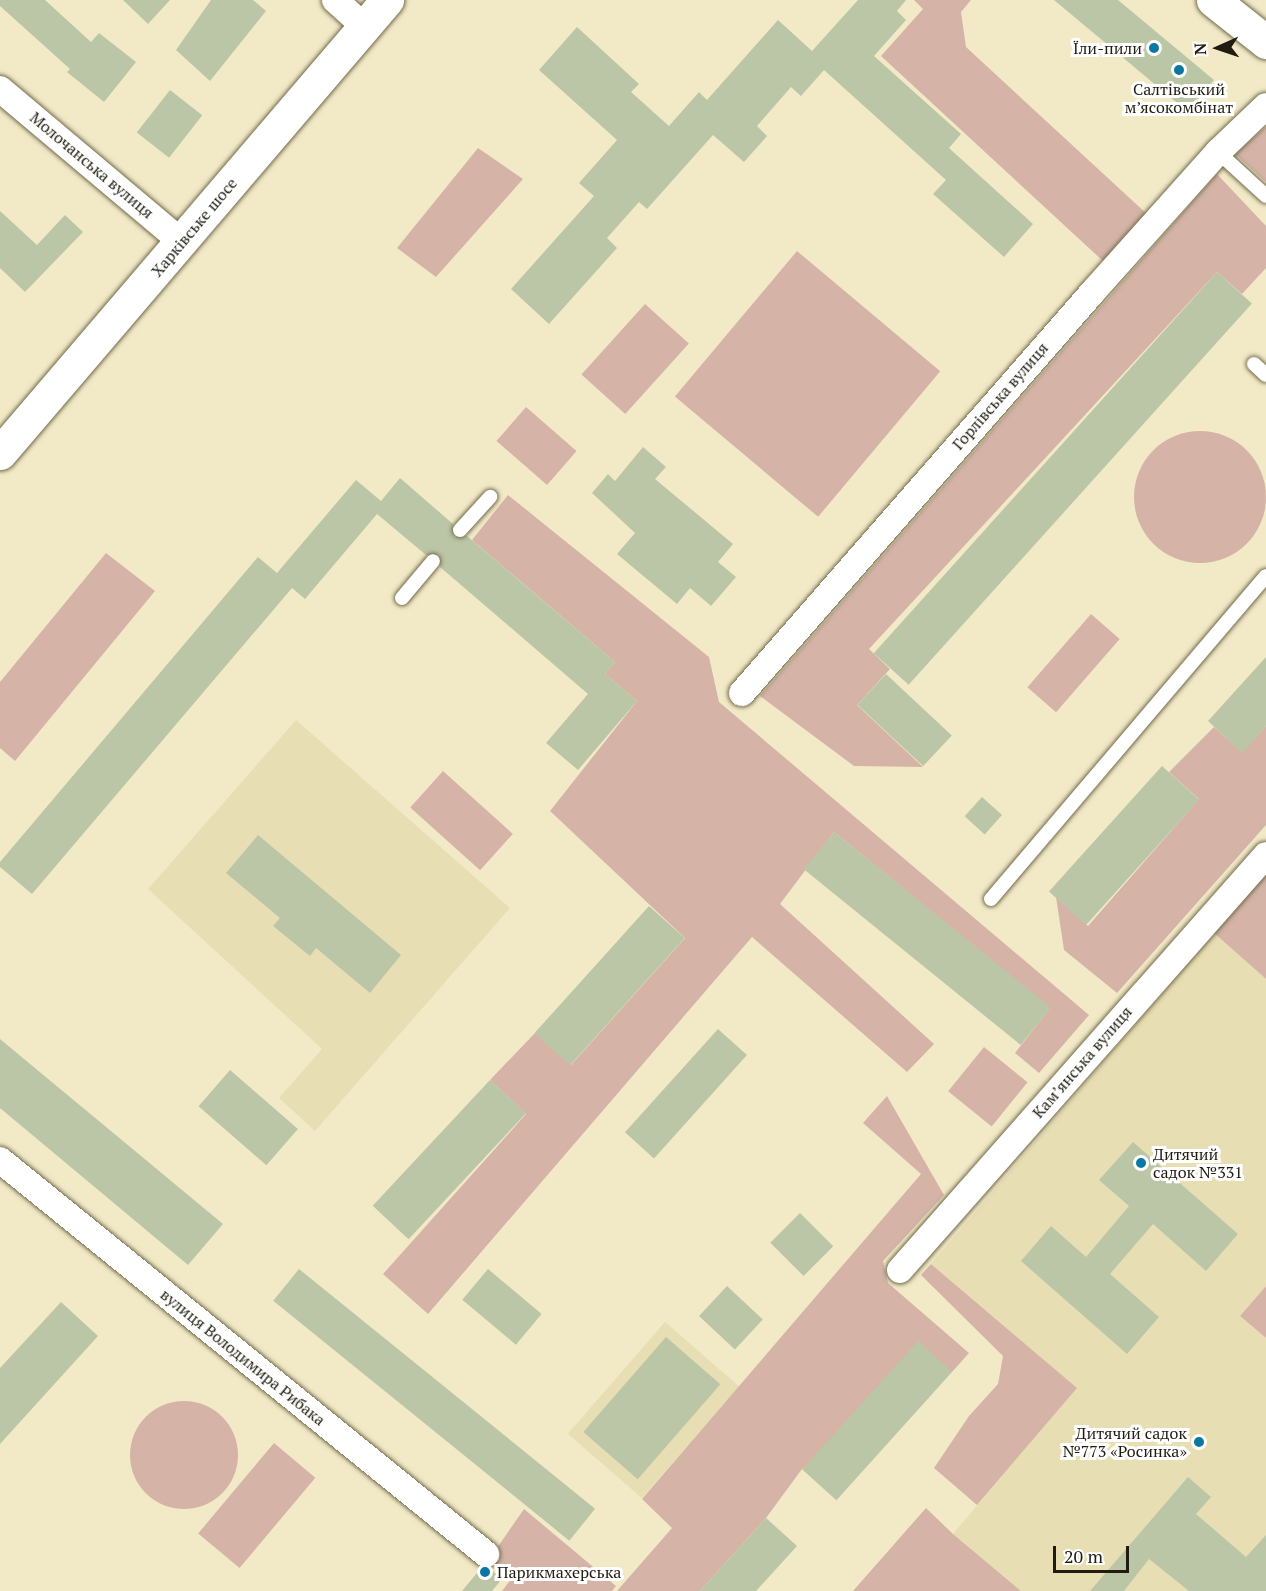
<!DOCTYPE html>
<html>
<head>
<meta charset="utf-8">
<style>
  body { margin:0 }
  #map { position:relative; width:1266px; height:1591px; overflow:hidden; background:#f2eac7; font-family:"PT Serif",serif }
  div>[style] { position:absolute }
  .built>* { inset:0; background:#e8deb3; transform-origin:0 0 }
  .green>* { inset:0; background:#d5b4a7; transform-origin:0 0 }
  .round { border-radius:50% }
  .building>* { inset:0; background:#bbc6a6; transform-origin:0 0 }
  .roads { filter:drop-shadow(0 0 2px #726a4b) drop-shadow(0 0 2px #726a4b) }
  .service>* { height:14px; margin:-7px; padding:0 7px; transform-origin:7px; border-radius:7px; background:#fff }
  .minor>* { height:26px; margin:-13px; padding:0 13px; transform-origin:13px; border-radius:13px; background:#fff }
  .tertiary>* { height:33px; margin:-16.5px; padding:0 16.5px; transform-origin:16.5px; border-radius:16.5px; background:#fff }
  .primary>* { height:33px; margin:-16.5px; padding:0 16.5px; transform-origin:16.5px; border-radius:16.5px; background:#fff }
  .dots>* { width:16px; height:16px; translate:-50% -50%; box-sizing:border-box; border:3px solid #fff; border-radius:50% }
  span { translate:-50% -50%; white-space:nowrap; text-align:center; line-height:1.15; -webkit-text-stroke:6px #fff; paint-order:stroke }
  .poi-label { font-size:16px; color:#201d10 }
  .right { translate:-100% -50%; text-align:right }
  .left { translate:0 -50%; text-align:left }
  .street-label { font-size:16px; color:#201d10 }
  .north { position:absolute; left:1188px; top:18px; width:60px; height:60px; -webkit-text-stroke:4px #fff; paint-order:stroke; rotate:267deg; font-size:16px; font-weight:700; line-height:24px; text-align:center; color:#201d10 }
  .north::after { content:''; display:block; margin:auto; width:21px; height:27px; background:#201d10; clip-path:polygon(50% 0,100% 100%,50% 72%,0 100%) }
  .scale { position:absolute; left:1053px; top:1546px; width:76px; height:27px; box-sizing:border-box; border:3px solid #201d10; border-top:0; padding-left:8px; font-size:18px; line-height:21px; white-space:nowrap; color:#201d10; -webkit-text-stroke:4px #fff; paint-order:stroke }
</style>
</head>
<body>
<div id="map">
  <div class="built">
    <i style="clip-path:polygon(296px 720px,510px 908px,315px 1131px,279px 1098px,322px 1049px,148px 889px)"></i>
    <i style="clip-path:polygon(1214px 933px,1266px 979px,1266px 1286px,1240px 1316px,1266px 1338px,1266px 1591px,1021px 1591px,953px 1534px,1076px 1388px,931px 1264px)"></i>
    <i style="left:665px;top:1322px;width:98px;height:148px;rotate:41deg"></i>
  </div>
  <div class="green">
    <i style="clip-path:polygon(914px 0,971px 0,961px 12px,966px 47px,1148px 215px,1103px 261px,881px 56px,923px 9px)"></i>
    <i style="clip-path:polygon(1266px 127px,1266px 182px,1235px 154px)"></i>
    <i style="clip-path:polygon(478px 148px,523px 179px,436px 277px,397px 248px)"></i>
    <i style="clip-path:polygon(1217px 174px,1266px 226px,1266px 268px,1242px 294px,1217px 272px,869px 649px,890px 669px,857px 705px,923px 767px,854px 766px,760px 696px)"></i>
    <i style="left:797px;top:251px;width:187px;height:190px;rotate:40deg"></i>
    <i style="left:645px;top:304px;width:59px;height:95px;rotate:42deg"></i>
    <i style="left:526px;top:407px;width:67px;height:45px;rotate:41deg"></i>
    <i class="round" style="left:1134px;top:431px;width:132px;height:132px"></i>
    <i style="clip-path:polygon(508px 495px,709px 657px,719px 702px,1089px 1015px,1039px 1073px,1015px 1053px,1050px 1008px,834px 832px,780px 904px,934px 1044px,907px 1072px,752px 937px,428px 1314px,383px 1274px,526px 1114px,490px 1080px,535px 1033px,571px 1065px,685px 938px,550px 811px,637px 701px,605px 674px,615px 662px,472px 540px)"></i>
    <i style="clip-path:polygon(106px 553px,155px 591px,15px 761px,0 748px,0 682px)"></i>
    <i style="left:1091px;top:614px;width:38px;height:97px;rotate:41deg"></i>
    <i style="clip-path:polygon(1266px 726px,1266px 825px,1117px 993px,1064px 950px,1056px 897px,1088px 926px,1199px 799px,1169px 772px,1214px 727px,1242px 752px)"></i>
    <i style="left:443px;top:771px;width:94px;height:49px;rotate:42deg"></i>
    <i style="clip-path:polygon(1266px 869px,1266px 979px,1214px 933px)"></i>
    <i style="left:984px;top:1047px;width:56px;height:57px;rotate:39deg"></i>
    <i style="clip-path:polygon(887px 1096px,944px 1195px,883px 1261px,888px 1283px,969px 1353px,952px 1372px,802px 1469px,766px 1518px,700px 1591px,617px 1591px,672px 1528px,642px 1499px,921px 1174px,863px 1123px)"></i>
    <i style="clip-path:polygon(931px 1264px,1077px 1388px,977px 1505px,934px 1468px,969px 1416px,998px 1384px,1003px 1356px,921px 1275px)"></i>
    <i style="clip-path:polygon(1266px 1286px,1266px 1338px,1240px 1316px)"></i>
    <i class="round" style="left:130px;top:1401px;width:108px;height:108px"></i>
    <i style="left:274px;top:1443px;width:54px;height:118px;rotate:40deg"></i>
    <i style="clip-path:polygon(926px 1508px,953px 1534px,1021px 1591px,853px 1591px)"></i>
    <i style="clip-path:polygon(524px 1509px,616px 1586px,612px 1591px,502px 1591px,512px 1578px,490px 1558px)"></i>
  </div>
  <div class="building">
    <i style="clip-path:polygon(0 0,45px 0,91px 42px,99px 33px,136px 62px,104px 102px,67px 72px,70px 69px,0 6px)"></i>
    <i style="clip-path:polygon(123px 0,170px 0,148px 24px)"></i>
    <i style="clip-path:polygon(211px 0,253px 0,266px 11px,210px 81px,176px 50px)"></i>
    <i style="clip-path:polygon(858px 0,906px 0,897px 11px,906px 20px,874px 56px,961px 134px,949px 148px,1033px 224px,1004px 257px,933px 194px,946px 180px,824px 70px,801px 96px,791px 87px,757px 126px,767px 136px,744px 162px,713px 135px,647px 209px,639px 202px,607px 238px,617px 248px,549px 324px,511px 289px,594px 196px,579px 183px,617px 140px,539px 70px,577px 27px,639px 84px,631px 92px,669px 126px,699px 92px,707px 100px,778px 20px,812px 51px)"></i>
    <i style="clip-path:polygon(1054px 0,1118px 0,1214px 80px,1188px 112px)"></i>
    <i style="left:170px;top:90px;width:41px;height:54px;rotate:38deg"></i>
    <i style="clip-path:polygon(0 211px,37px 245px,65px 215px,83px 232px,25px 292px,0 268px)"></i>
    <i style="left:1217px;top:272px;width:47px;height:513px;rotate:42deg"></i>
    <i style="clip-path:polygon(643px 447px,666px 467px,655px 479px,733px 544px,718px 562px,736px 577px,711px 606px,690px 588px,677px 604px,617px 554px,635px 533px,592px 493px,608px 474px,615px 481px)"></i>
    <i style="clip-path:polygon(400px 478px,453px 524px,454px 537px,467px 536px,615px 662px,605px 674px,637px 701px,578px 770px,546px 743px,588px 694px,440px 567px,439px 555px,426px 555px,377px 514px,305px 599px,292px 588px,32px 894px,0 867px,0 862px,258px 557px,277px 573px,356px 480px,381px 501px)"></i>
    <i style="clip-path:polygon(1266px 657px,1266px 726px,1242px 753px,1208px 721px)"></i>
    <i style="left:886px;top:674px;width:90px;height:42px;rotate:43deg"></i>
    <i style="left:1162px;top:766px;width:50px;height:169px;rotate:42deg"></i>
    <i style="left:982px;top:797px;width:27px;height:26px;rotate:42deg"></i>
    <i style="left:834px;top:832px;width:279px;height:48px;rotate:39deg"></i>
    <i style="clip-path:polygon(258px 835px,401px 955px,370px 993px,316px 948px,310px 956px,273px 926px,280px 918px,226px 873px)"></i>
    <i style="left:649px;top:906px;width:48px;height:171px;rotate:42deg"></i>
    <i style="left:718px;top:1029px;width:39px;height:139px;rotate:42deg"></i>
    <i style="clip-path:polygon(0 1039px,223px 1224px,188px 1265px,0 1108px)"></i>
    <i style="left:230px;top:1070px;width:90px;height:48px;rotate:41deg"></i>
    <i style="left:490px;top:1080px;width:49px;height:172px;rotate:43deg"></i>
    <i style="clip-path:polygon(1133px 1142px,1238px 1234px,1206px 1271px,1153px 1224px,1110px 1274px,1159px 1317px,1127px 1354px,1021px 1261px,1051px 1226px,1086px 1257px,1129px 1206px,1099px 1180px)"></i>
    <i style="left:800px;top:1213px;width:47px;height:42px;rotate:45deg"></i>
    <i style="left:299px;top:1269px;width:381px;height:41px;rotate:39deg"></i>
    <i style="left:488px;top:1269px;width:70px;height:40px;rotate:40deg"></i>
    <i style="left:727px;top:1286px;width:49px;height:41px;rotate:43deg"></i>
    <i style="clip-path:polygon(61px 1302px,98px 1336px,0 1444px,0 1368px)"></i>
    <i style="left:666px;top:1337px;width:72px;height:126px;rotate:41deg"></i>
    <i style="left:918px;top:1341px;width:46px;height:173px;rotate:42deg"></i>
    <i style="clip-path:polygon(1188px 1477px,1211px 1497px,1196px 1514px,1246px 1557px,1266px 1535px,1266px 1591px,1189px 1591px,1149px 1559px,1124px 1591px,1090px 1591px)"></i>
    <i style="clip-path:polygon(766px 1518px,797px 1546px,756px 1591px,700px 1591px)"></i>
    <i style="clip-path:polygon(481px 1568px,489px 1568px,502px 1579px,492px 1591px,462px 1591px)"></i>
  </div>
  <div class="roads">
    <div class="service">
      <i style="left:1218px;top:152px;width:65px;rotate:42.5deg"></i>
      <i style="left:1254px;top:364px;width:16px;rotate:43deg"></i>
      <i style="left:460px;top:530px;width:45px;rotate:-47.7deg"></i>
      <i style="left:402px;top:598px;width:48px;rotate:-50deg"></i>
      <i style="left:991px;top:899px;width:424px;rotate:-49.6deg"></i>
    </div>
    <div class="minor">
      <i style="left:335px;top:0;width:39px;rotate:42deg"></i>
      <i style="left:0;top:89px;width:238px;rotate:40.1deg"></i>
      <i style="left:742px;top:693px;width:530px;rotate:-48.82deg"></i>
      <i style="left:1091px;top:294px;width:191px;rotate:-48.2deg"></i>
      <i style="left:1218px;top:152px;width:66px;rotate:-43.8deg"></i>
      <i style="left:0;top:1160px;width:626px;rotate:39.03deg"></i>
      <i style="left:900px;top:1270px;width:553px;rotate:-48.59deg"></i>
    </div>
    <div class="tertiary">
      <i style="left:1213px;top:0;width:68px;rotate:38.4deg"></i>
    </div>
    <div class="primary">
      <i style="left:0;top:453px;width:596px;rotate:-49.49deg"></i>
    </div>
  </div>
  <div class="dots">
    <i style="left:1154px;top:48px;background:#0c77a2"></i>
    <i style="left:1179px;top:70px;background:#0c77a2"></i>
    <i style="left:1141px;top:1163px;background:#0c77a2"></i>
    <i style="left:1199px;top:1442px;background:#0c77a2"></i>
    <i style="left:485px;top:1572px;background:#0c77a2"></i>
  </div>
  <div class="poi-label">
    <span class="right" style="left:1142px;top:48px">Їли-пили</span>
    <span style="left:1179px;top:98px">Салтівський<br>м’ясокомбінат</span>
    <span class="left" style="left:1153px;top:1163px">Дитячий<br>садок №331</span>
    <span class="right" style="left:1187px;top:1442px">Дитячий садок<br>№773 «Росинка»</span>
    <span class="left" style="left:497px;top:1572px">Парикмахерська</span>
  </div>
  <div class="street-label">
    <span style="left:92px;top:165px;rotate:40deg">Молочанська вулиця</span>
    <span style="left:194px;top:227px;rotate:-50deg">Харківське шосе</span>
    <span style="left:1000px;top:396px;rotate:-49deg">Горлівська вулиця</span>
    <span style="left:1082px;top:1062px;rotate:-49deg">Камʼянська вулиця</span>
    <span style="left:243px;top:1357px;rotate:39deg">вулиця Володимира Рибака</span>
  </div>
  <div class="north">N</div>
  <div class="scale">20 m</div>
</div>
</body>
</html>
